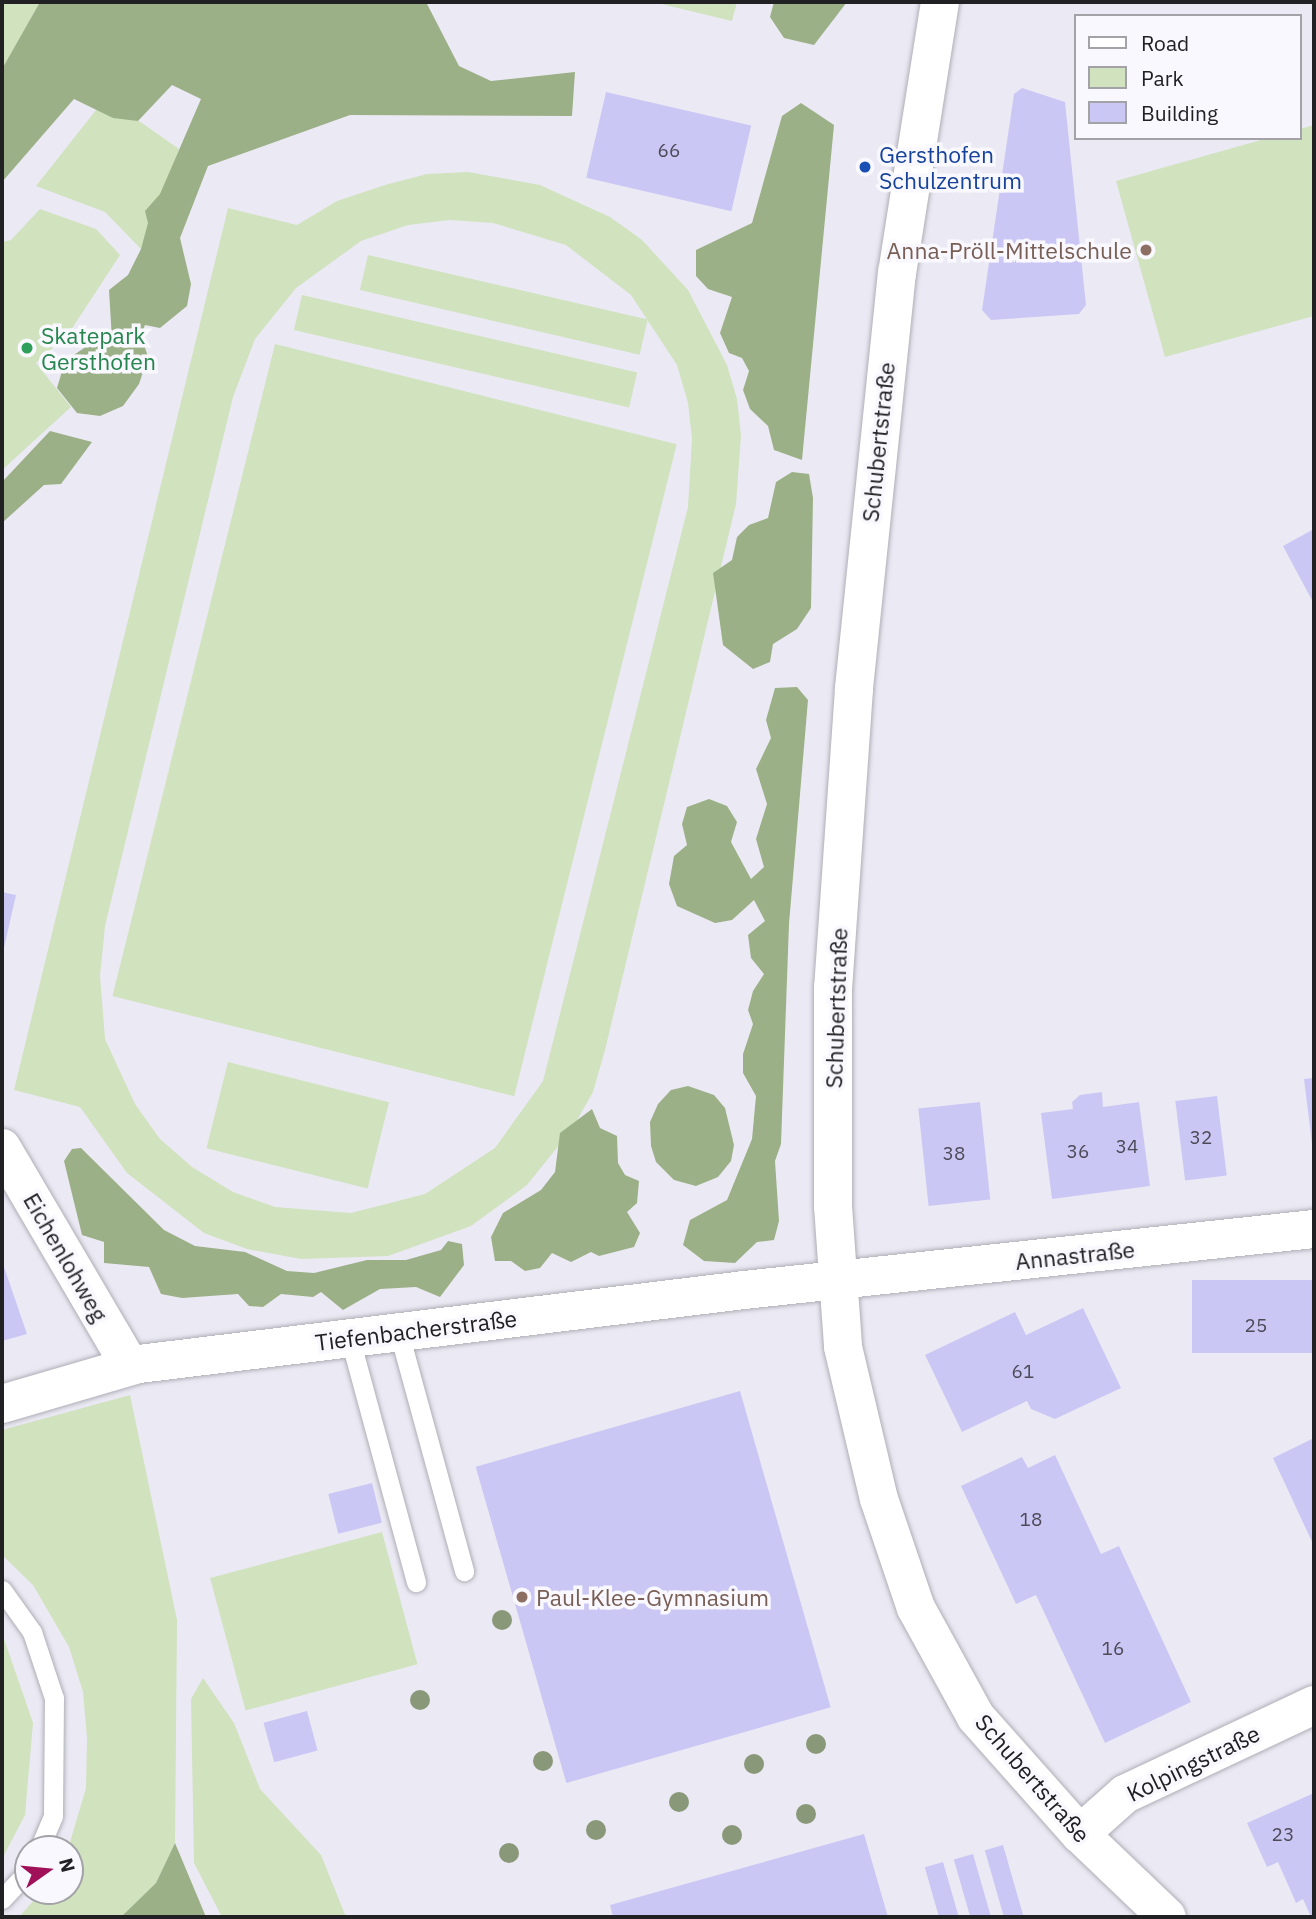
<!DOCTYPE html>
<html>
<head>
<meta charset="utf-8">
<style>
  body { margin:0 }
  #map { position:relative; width:1316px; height:1919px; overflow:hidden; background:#ebeaf4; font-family:"IBM Plex Sans",sans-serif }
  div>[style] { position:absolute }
  .green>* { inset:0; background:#d0e2be; transform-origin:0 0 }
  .forest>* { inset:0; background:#9cb087 }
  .building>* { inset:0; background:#cbc7f4; transform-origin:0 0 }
  .roads { filter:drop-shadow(0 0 2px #afaeb7) drop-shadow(0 0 2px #afaeb7) }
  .service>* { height:19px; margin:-9.5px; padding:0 9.5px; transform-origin:9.5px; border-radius:9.5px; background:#fff }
  .minor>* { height:38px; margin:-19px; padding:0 19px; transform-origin:19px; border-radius:19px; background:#fff }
  .tertiary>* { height:38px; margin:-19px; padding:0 19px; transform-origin:19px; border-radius:19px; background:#fff }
  .trees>* { width:20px; height:20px; margin:-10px; border-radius:50%; background:#8a987a }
  .dots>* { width:19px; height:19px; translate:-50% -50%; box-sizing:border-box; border:4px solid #f8f8fe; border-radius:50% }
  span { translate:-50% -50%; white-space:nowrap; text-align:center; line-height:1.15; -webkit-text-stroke:7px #f8f8fe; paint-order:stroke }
  .number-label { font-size:19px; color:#4c4a58 }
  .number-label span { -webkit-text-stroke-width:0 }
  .transit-label { font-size:23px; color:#164399 }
  .left { translate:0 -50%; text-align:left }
  .education-label { font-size:23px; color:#785e54 }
  .right { translate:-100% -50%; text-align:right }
  .leisure-label { font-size:23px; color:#27864d }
  .street-label { font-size:23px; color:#212124 }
  .frame { position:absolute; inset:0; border:4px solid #212124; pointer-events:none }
  .legend { position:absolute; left:1074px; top:14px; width:228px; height:126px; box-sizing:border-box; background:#f8f8fe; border:2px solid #a2a2a7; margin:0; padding:9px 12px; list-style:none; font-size:21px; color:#212124 }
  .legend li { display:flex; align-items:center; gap:14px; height:35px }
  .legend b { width:35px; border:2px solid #a2a2a7 }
  .north { position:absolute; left:14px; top:1835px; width:70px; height:70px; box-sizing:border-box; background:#f8f8fe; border:2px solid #a2a2a7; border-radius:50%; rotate:75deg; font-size:19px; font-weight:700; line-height:28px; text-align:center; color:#212124 }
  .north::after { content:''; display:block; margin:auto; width:24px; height:32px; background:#a0115a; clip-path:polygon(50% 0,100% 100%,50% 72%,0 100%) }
</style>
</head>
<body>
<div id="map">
  <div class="green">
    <i style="clip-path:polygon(2px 2px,40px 2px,2px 69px)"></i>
    <i style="clip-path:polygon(653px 2px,737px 2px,732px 21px)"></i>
    <i style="clip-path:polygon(96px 110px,139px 121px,179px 149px,141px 249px,105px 212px,36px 186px)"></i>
    <i style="clip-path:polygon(1314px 125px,1314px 316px,1165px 357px,1116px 181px,1268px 138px,1300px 138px,1300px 129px)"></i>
    <i style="clip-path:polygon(evenodd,468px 172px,540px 185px,610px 217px,642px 240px,688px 290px,727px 365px,737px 399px,741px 435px,736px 504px,605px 1050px,593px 1092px,572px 1129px,527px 1185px,471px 1226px,388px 1256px,301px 1259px,247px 1249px,204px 1233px,127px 1173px,80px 1107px,14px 1090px,228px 208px,297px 225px,337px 201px,385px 185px,427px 174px,468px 172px,450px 220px,493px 223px,566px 245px,631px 295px,677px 365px,688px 403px,692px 439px,688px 507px,543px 1081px,495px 1148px,425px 1194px,351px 1213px,275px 1207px,233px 1192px,192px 1167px,160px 1139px,135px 1104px,105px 1039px,100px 976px,105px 926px,233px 397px,255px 339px,296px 288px,361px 241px,408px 225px,450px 220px)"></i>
    <i style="clip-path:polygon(40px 209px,96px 229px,120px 255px,69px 333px,36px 363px,71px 407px,2px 470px,2px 242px,11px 240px)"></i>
    <i style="left:368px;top:255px;width:287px;height:36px;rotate:13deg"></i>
    <i style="left:302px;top:295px;width:344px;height:36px;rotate:13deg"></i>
    <i style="left:275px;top:344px;width:414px;height:672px;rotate:14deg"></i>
    <i style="left:228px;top:1062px;width:166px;height:89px;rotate:14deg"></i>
    <i style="clip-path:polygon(130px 1395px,177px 1620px,175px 1843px,156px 1883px,121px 1917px,19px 1917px,42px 1891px,70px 1891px,68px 1849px,86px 1788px,87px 1738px,83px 1692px,69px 1647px,33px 1585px,2px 1555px,2px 1430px)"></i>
    <i style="left:382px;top:1532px;width:137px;height:178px;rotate:75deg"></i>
    <i style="clip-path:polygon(2px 1633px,33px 1723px,25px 1815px,2px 1859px)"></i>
    <i style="clip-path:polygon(203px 1678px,234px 1723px,260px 1789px,321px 1855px,346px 1917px,222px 1917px,194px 1863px,191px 1699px)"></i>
  </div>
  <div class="forest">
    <i style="clip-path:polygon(40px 2px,426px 2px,459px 66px,491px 81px,575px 72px,572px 116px,350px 115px,208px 166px,180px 238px,191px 284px,187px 306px,160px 328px,145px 325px,141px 335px,148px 357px,139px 384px,123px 406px,100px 416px,77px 413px,57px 388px,65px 361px,90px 344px,112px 340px,109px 290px,128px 275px,141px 249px,148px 223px,145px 211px,160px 194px,201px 99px,172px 85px,138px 121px,113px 118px,74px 99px,2px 182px,2px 69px)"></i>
    <i style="clip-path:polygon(774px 2px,847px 2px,814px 45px,784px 38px,770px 17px)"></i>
    <i style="clip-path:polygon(801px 103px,834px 125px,802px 460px,774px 450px,768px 426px,750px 409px,743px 390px,749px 371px,742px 358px,729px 353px,720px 333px,732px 297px,708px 289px,696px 276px,696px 250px,752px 223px,782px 116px)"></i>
    <i style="clip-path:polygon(50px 431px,92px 442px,61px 484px,44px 485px,2px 523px,2px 482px)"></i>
    <i style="clip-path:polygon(792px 472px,809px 474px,813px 498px,811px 608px,797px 629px,773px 644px,770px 662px,753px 669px,723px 645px,713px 573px,732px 560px,737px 537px,749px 525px,768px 518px,776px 482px)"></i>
    <i style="clip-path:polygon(797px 687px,808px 700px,789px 924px,781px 1144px,775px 1161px,779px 1221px,774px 1240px,757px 1242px,735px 1263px,704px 1261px,683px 1245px,690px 1220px,727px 1200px,752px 1139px,756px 1096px,743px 1073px,743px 1054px,753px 1024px,748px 1010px,753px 991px,764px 974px,751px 958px,748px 935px,765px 921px,754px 900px,732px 920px,715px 923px,677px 906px,669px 884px,674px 856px,687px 845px,682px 824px,687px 807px,709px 799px,727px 806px,737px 822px,731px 842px,751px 879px,764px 867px,756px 839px,767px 804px,756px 769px,771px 738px,766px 720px,775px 688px)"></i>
    <i style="clip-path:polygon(688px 1086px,714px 1095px,725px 1108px,734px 1145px,731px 1161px,718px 1177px,696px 1186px,674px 1180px,656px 1162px,651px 1146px,650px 1122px,658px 1104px,671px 1090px)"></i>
    <i style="clip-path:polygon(592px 1109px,600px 1128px,617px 1136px,618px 1163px,625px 1175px,639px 1181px,637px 1203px,627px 1212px,640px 1233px,634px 1247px,599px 1256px,591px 1252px,571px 1262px,552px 1253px,540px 1268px,525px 1271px,511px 1261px,495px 1261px,491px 1237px,503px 1213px,541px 1190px,555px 1172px,560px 1133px)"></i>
    <i style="clip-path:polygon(81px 1148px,164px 1230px,195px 1246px,245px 1252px,287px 1271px,314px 1273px,367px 1260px,406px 1260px,441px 1250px,448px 1241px,462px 1244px,464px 1265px,440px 1297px,416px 1287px,380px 1289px,343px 1310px,321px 1292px,313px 1297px,281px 1294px,263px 1307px,249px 1306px,238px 1294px,182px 1298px,161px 1294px,149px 1267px,104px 1263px,104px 1242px,82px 1235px,64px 1161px,72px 1149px)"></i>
    <i style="clip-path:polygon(175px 1843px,206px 1917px,121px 1917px,156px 1883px)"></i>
  </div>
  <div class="building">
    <i style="clip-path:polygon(1022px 88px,1065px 102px,1086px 305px,1079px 314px,991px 320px,982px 310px,1014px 94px)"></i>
    <i style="left:606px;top:92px;width:149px;height:88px;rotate:13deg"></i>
    <i style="clip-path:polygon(1314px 529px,1314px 604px,1283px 546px)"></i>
    <i style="clip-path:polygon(2px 892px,16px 895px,3px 952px,2px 952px)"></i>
    <i style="clip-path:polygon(1314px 1078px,1314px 1152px,1313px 1152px,1304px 1079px)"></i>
    <i style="clip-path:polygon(1102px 1092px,1103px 1107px,1139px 1102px,1150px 1186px,1052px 1199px,1041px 1113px,1073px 1109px,1072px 1102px,1080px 1095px)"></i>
    <i style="left:1217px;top:1096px;width:80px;height:42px;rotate:83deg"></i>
    <i style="left:980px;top:1102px;width:98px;height:62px;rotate:84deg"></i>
    <i style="clip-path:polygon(2px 1261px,27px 1334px,2px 1341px)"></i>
    <i style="left:1314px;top:1280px;width:73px;height:122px;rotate:90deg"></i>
    <i style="clip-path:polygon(1083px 1308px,1121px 1388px,1055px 1419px,1031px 1409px,1027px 1401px,962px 1432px,925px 1355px,1015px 1312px,1026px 1335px)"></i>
    <i style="left:740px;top:1391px;width:329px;height:275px;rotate:74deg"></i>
    <i style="clip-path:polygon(1314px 1438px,1314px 1546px,1273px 1458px)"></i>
    <i style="clip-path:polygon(1055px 1455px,1101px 1554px,1119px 1546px,1191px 1702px,1105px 1743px,1036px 1595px,1016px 1604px,961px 1486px,1022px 1457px,1028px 1468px)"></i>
    <i style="left:372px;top:1483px;width:41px;height:45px;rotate:76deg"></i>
    <i style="left:307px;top:1711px;width:41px;height:45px;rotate:75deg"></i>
    <i style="clip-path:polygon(1314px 1793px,1314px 1917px,1311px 1917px,1303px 1899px,1296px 1903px,1278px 1862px,1267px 1867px,1247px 1823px)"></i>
    <i style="clip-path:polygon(864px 1834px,888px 1917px,613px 1917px,610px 1905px)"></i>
    <i style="left:1003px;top:1845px;width:75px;height:19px;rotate:74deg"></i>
    <i style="left:973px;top:1854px;width:66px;height:20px;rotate:74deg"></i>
    <i style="left:943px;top:1862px;width:57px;height:19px;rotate:74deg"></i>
  </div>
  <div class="roads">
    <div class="service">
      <i style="left:399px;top:1333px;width:247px;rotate:74.7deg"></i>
      <i style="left:350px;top:1339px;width:252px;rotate:74.8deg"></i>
      <i style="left:2px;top:1590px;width:52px;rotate:54.5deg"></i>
      <i style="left:32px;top:1632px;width:70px;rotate:71.6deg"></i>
      <i style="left:54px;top:1698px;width:118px;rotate:90.5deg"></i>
      <i style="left:53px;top:1816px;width:36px;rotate:113deg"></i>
      <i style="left:2px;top:1899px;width:38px;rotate:-47deg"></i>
    </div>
    <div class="minor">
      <i style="left:2px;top:1148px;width:253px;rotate:59.6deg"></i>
      <i style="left:2px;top:1404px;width:143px;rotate:-16.3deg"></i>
      <i style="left:139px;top:1364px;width:610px;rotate:-6.97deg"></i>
      <i style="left:744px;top:1290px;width:573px;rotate:-6.11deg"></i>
      <i style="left:1080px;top:1834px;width:60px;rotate:-41.6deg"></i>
      <i style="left:1125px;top:1794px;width:209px;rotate:-25.2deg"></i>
    </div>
    <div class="tertiary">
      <i style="left:940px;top:2px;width:273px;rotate:99deg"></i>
      <i style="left:897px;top:272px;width:419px;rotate:95.9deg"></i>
      <i style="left:854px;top:689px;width:299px;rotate:94deg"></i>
      <i style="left:833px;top:987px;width:219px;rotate:90deg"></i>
      <i style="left:833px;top:1206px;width:141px;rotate:85.9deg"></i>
      <i style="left:843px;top:1347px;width:156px;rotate:76.7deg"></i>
      <i style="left:879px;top:1499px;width:115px;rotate:71.3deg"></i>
      <i style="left:916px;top:1608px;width:124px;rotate:61.2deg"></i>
      <i style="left:976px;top:1717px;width:157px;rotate:48.4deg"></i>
      <i style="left:1080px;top:1834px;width:120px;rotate:43.7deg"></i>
    </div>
  </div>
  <div class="trees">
    <i style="left:502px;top:1620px"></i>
    <i style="left:420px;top:1700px"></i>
    <i style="left:816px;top:1744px"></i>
    <i style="left:543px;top:1761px"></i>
    <i style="left:754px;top:1764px"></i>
    <i style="left:679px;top:1802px"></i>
    <i style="left:806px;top:1814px"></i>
    <i style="left:596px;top:1830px"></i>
    <i style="left:732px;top:1835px"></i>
    <i style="left:509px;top:1853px"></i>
  </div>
  <div class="dots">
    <i style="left:865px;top:167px;background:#1a4fb4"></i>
    <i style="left:1146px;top:250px;background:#8d6e63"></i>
    <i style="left:27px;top:348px;background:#2e9e5b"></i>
    <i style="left:522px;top:1597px;background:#8d6e63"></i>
  </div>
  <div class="number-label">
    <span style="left:669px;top:151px">66</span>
    <span style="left:1201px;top:1138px">32</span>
    <span style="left:1127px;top:1147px">34</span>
    <span style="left:1078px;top:1152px">36</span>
    <span style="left:954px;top:1154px">38</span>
    <span style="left:1256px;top:1326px">25</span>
    <span style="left:1023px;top:1372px">61</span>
    <span style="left:1031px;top:1520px">18</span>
    <span style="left:1113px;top:1649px">16</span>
    <span style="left:1283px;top:1835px">23</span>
  </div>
  <div class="transit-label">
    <span class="left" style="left:879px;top:167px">Gersthofen<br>Schulzentrum</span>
  </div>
  <div class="education-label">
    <span class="right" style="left:1132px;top:250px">Anna-Pröll-Mittelschule</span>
    <span class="left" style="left:536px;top:1597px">Paul-Klee-Gymnasium</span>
  </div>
  <div class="leisure-label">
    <span class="left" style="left:41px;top:348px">Skatepark<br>Gersthofen</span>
  </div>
  <div class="street-label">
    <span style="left:878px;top:442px;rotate:-84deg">Schubertstraße</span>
    <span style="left:836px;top:1008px;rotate:-88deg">Schubertstraße</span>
    <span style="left:1075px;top:1255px;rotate:-6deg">Annastraße</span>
    <span style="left:66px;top:1257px;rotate:60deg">Eichenlohweg</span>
    <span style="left:416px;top:1330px;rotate:-7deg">Tiefenbacherstraße</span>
    <span style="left:1193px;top:1763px;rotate:-26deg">Kolpingstraße</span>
    <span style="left:1033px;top:1778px;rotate:49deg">Schubertstraße</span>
  </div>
  <div class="frame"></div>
  <ul class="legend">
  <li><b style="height:9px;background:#fff"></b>Road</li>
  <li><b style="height:19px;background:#d0e2be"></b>Park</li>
  <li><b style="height:19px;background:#cbc7f4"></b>Building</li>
  </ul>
  <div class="north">N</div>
</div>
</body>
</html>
